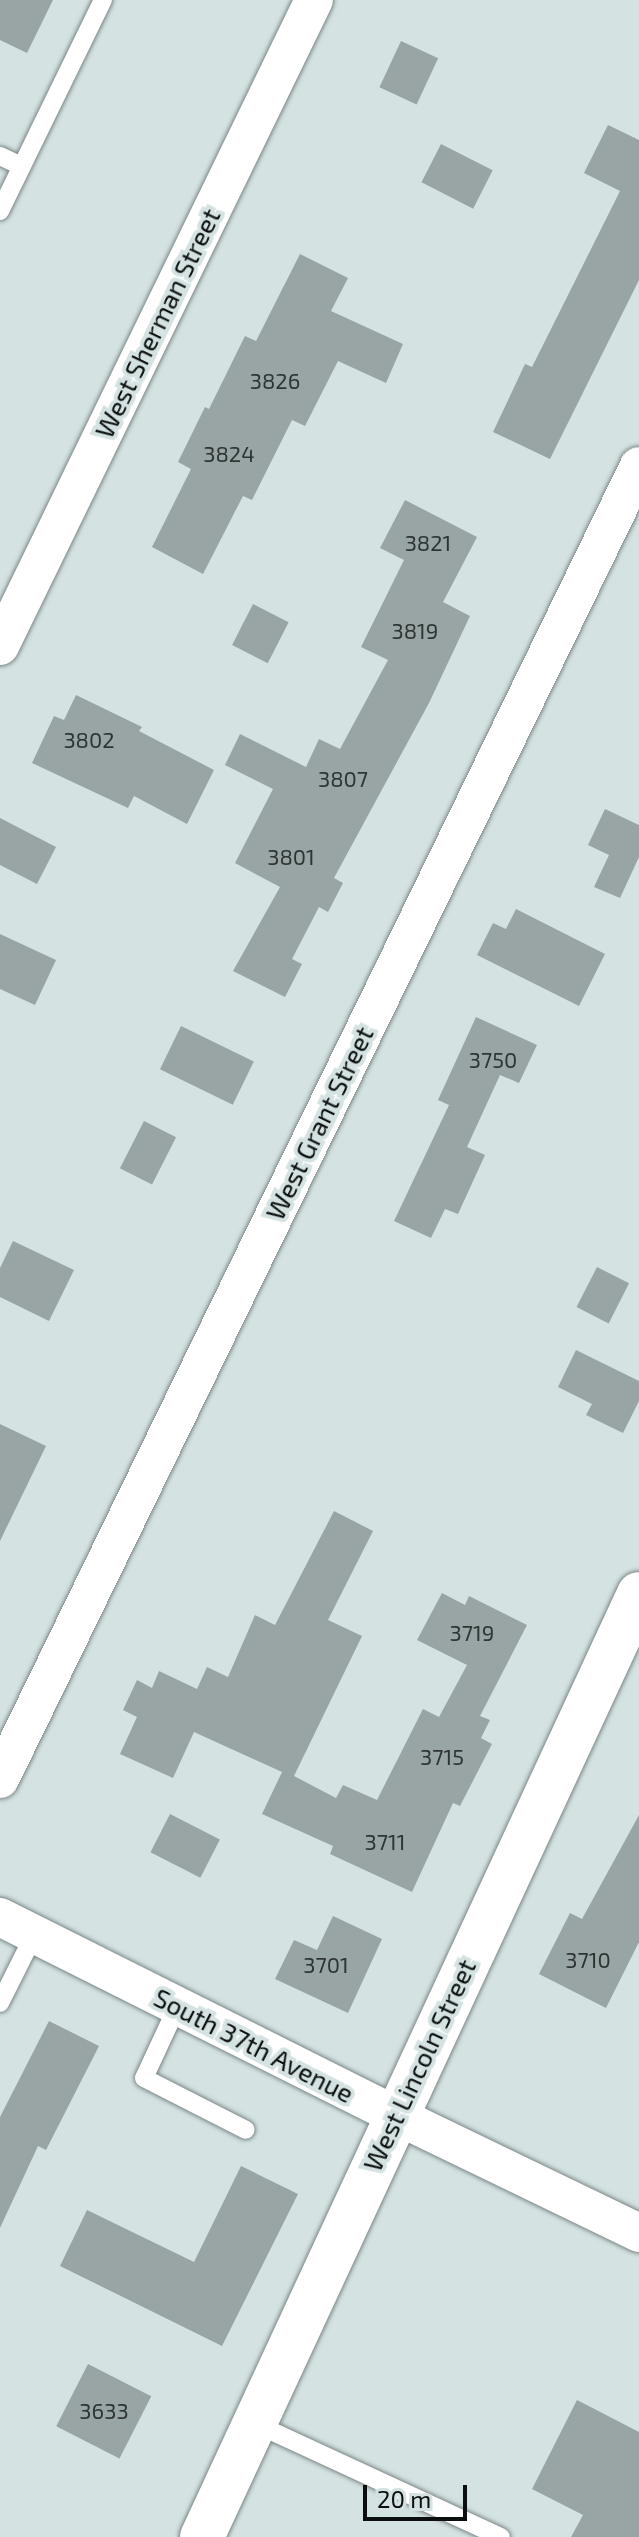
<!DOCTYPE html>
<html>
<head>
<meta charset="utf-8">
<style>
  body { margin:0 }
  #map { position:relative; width:639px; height:2537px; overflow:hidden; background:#d5e2e2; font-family:"Exo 2",sans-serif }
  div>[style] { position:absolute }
  .building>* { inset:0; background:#99a5a5; transform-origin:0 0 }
  .roads { filter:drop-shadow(0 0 2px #7b8787) drop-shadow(0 0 2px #7b8787) }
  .service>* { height:18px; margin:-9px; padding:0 9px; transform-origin:9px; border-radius:9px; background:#fff }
  .minor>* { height:38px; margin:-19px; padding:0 19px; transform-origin:19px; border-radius:19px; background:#fff }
  .tertiary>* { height:44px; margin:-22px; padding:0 22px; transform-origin:22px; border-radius:22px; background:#fff }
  span { translate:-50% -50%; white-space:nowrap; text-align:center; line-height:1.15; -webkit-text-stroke:8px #d5e2e2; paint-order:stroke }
  .number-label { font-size:22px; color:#2e3434 }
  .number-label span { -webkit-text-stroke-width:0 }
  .street-label { font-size:26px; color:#0b0f0f }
  .scale { position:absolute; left:363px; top:2485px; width:104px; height:36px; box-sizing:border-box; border:4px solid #0b0f0f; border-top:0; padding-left:10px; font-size:24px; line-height:28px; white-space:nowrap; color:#0b0f0f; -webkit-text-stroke:6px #d5e2e2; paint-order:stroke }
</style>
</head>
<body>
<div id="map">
  <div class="building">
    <i style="clip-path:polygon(0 0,53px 0,27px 53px,0 40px)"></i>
    <i style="left:401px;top:41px;width:41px;height:51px;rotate:25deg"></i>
    <i style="clip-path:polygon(608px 125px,639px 140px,639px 280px,550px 459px,493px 432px,525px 364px,532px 367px,620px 191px,584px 173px)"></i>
    <i style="left:441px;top:144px;width:58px;height:43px;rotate:27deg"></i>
    <i style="clip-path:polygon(300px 254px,348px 278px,331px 311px,403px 344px,386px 383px,338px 361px,305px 426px,292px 420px,252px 500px,243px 496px,203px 574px,152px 547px,191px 469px,178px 462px,205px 407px,209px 409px,245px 336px,256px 341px)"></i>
    <i style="clip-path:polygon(405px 500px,477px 537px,443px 602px,470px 616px,429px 703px,334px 878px,343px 883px,328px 912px,319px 907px,292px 959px,302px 964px,285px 997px,233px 971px,280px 887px,235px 863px,273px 789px,225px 765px,240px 734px,306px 767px,319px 739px,340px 749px,388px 660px,361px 647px,404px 560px,380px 548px)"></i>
    <i style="left:253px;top:604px;width:40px;height:46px;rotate:27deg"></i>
    <i style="clip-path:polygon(76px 695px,142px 727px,139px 731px,214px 770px,187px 824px,134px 796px,128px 808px,32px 763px,54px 716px,64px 720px)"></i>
    <i style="clip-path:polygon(605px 809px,639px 825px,639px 857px,620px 898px,594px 887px,609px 855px,588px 845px)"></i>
    <i style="clip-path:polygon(0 818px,56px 847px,37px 884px,0 865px)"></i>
    <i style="clip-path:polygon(516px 909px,605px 954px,579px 1006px,477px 955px,493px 923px,506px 929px)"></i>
    <i style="clip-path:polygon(0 934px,56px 960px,35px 1005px,0 989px)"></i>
    <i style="clip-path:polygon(476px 1017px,537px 1045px,519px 1083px,500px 1075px,467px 1147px,485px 1155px,458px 1214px,445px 1209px,431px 1238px,394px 1221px,449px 1105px,438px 1100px)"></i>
    <i style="left:181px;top:1026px;width:81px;height:48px;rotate:26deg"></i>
    <i style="left:144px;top:1121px;width:36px;height:53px;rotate:27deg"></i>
    <i style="clip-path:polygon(13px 1241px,74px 1270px,49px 1321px,0 1297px,0 1268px)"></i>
    <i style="left:597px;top:1267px;width:36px;height:45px;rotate:27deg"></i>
    <i style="clip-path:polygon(576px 1350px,639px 1381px,639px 1401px,623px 1433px,586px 1415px,592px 1404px,558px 1387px)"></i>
    <i style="clip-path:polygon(0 1424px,46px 1446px,0 1541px)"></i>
    <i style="clip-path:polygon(334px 1511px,373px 1531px,328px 1620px,362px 1636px,294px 1776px,336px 1798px,343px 1785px,377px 1800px,423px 1709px,439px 1717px,467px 1665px,417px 1640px,442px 1593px,465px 1605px,469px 1596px,527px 1625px,480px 1716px,490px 1720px,481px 1738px,492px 1744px,460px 1806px,453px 1803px,412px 1892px,330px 1854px,333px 1846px,262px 1814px,282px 1772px,194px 1732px,173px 1778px,120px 1754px,137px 1717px,123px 1710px,137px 1680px,152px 1688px,159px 1671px,197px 1689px,207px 1667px,228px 1677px,255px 1615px,275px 1625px)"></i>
    <i style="left:170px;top:1814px;width:56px;height:43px;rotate:27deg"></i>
    <i style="clip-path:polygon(639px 1815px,639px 1942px,606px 2008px,539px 1974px,570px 1913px,582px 1919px)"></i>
    <i style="clip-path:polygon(333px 1916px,382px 1939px,348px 2013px,275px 1979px,294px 1940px,317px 1950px)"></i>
    <i style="clip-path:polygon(49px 2021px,99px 2046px,46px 2150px,38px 2146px,0 2228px,0 2117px)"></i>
    <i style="clip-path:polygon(241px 2166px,298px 2194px,222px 2346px,60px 2266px,87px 2210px,194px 2262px)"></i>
    <i style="left:88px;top:2364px;width:71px;height:70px;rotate:27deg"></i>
    <i style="clip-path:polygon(577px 2400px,639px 2432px,639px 2537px,571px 2537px,583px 2515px,532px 2489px)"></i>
  </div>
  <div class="roads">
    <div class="service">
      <i style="left:0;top:156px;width:23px;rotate:25deg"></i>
      <i style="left:0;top:211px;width:235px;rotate:-64deg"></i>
      <i style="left:0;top:2003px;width:76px;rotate:-63.4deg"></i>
      <i style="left:177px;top:2007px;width:78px;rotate:114.9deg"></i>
      <i style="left:144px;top:2078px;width:114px;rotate:27deg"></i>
      <i style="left:254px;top:2423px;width:272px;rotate:24.8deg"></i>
    </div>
    <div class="minor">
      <i style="left:0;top:646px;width:718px;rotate:-64.08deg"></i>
      <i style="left:0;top:1779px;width:1460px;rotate:-64.05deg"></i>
      <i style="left:0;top:1917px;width:442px;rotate:26.6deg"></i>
      <i style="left:395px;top:2115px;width:271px;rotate:25.8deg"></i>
    </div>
    <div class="tertiary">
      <i style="left:202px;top:2537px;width:1039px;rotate:-65.14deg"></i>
    </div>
  </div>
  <div class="number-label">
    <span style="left:275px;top:381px">3826</span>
    <span style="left:229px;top:454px">3824</span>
    <span style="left:428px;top:543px">3821</span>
    <span style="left:415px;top:631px">3819</span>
    <span style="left:89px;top:740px">3802</span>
    <span style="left:343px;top:779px">3807</span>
    <span style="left:291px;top:857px">3801</span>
    <span style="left:493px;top:1060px">3750</span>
    <span style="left:472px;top:1633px">3719</span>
    <span style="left:442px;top:1757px">3715</span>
    <span style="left:385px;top:1842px">3711</span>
    <span style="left:588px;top:1960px">3710</span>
    <span style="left:326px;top:1965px">3701</span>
    <span style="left:104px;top:2411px">3633</span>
  </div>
  <div class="street-label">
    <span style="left:157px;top:323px;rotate:-64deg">West Sherman Street</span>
    <span style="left:319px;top:1123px;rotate:-64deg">West Grant Street</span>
    <span style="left:254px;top:2045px;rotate:27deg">South 37th Avenue</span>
    <span style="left:419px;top:2065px;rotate:-65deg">West Lincoln Street</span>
  </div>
  <div class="scale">20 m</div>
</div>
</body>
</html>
